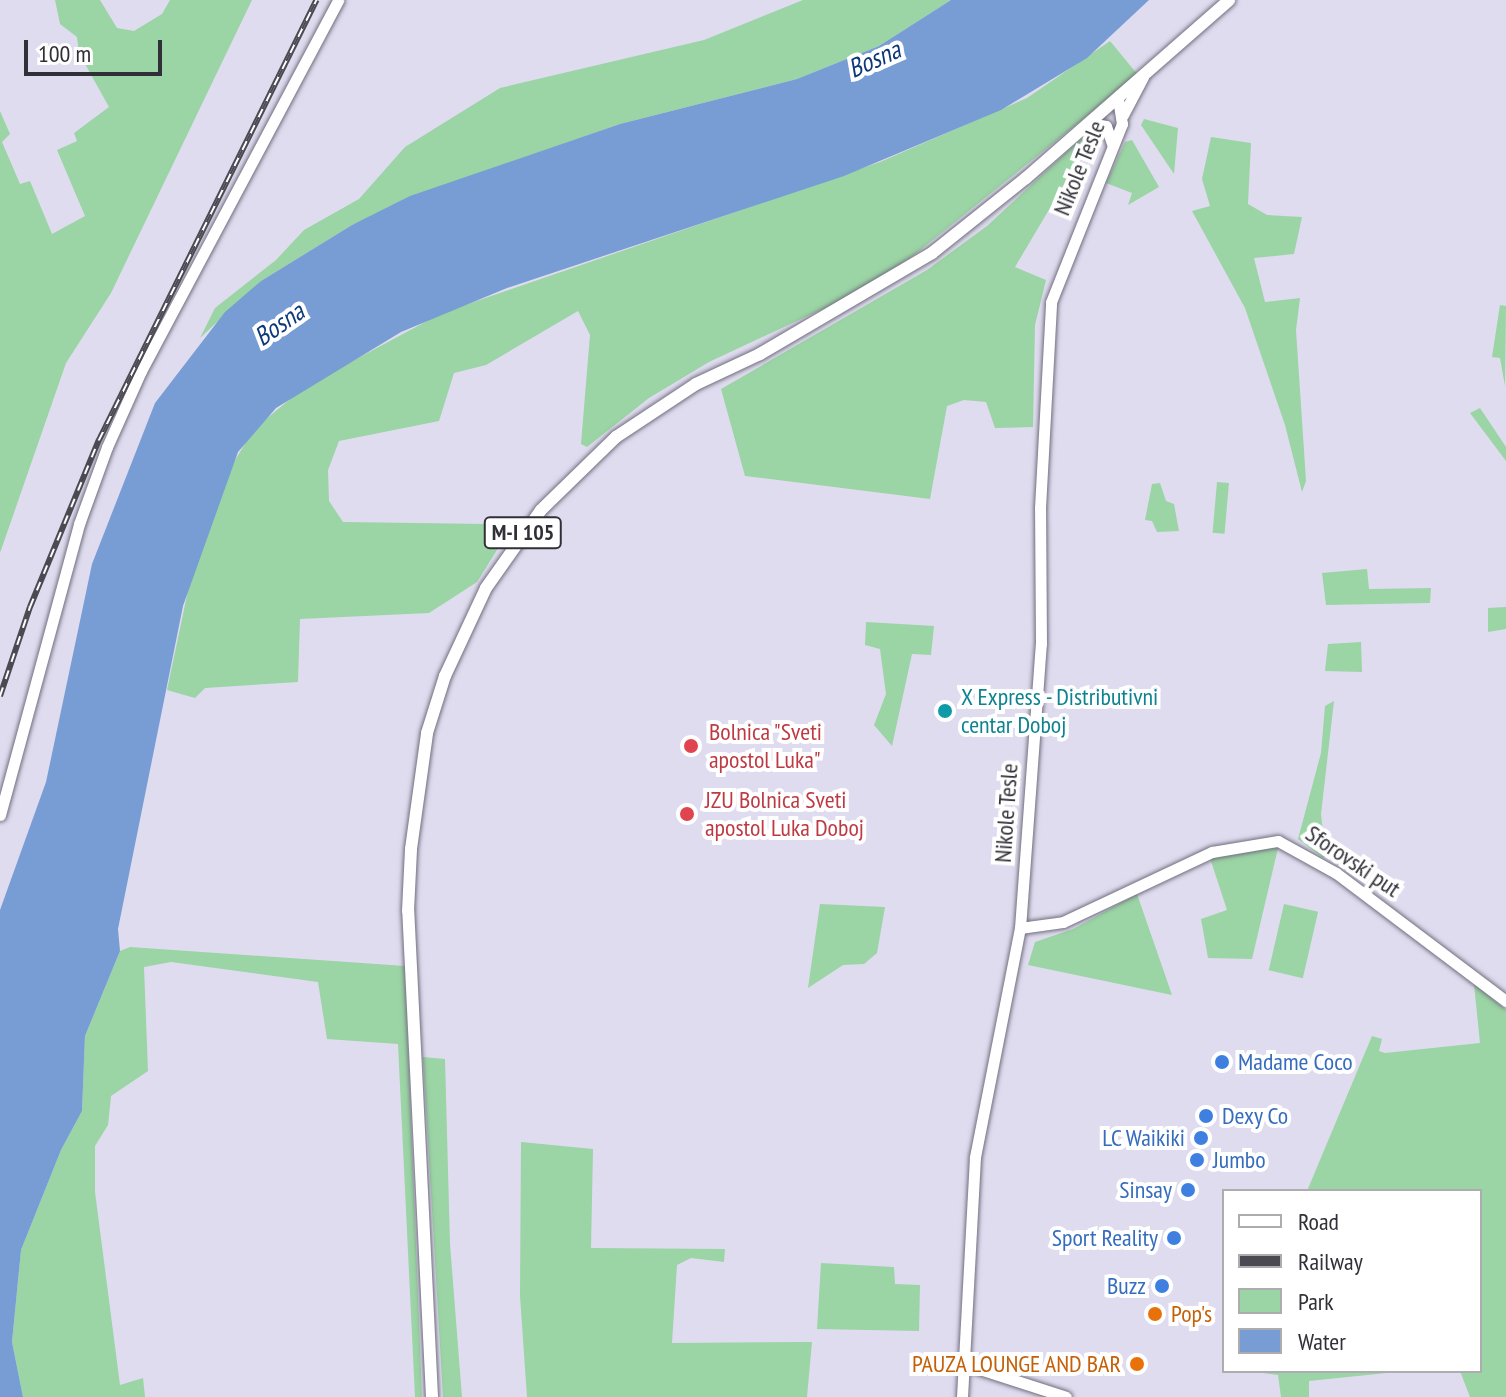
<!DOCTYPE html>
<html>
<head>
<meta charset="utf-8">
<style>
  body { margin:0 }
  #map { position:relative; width:1506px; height:1397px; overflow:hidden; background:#dfdcef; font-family:"PT Sans Narrow",sans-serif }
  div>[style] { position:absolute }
  .green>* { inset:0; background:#9bd4a5; transform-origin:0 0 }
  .water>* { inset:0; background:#789cd4 }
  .roads { filter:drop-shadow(0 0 2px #716e7f) drop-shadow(0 0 2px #716e7f) }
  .secondary>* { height:11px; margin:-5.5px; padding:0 5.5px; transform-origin:5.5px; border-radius:5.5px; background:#fff }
  .primary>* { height:12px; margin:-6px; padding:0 6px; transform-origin:6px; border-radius:6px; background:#fff }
  .rail>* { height:6px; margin-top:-3px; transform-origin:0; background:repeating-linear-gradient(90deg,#fff 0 9px,#4b4952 0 18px); box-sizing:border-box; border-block:2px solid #4b4952 }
  .dots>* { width:22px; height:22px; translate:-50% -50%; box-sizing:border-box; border:4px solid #fff; border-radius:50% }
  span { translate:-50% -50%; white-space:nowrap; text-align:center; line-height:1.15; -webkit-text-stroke:8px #fff; paint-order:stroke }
  .shield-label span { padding:2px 6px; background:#fff; border:2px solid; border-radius:6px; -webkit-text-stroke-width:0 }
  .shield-label { font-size:22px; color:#312f37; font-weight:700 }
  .street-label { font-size:24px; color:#312f37 }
  .culture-label { font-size:24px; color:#0d838f }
  .left { translate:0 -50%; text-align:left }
  .health-label { font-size:24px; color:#be3a42 }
  .shop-label { font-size:24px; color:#366cbe }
  .right { translate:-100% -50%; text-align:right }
  .food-label { font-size:24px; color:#c56008 }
  .water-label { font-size:26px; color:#0d387a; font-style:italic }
  .legend { position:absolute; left:1222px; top:1189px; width:260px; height:184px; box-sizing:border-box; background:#fff; border:2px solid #adacaf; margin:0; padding:10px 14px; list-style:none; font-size:24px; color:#312f37 }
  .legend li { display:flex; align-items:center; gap:16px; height:40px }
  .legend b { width:40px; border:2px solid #adacaf }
  .scale { position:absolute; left:24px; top:40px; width:138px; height:36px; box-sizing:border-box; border:4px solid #312f37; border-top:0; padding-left:10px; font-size:24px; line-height:28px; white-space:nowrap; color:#312f37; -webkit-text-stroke:6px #fff; paint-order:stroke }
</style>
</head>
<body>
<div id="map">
  <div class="green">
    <i style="clip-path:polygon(55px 0,100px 0,117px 28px,134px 31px,162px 14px,170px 0,252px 0,111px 293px,66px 363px,0 553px,0 111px,10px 134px,2px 142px,20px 184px,30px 181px,52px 234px,85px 216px,57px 150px,77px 141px,74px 133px,109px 107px,79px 53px,77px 37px,60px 24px)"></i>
    <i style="clip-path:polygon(803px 0,951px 0,879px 46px,797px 79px,620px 124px,459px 180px,352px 225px,261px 281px,200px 338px,215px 308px,276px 260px,304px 230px,359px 199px,405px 147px,500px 88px,704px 40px)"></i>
    <i style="clip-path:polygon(1110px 41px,1138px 75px,914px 255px,857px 293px,709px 362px,649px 398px,587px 447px,581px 444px,590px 335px,578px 311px,486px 365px,454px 373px,439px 421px,339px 441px,328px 470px,329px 501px,343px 522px,487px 524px,500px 545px,477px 582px,429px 613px,300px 619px,298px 682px,205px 688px,195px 698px,167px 690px,194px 562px,226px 475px,254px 429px,306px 386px,442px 313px,880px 162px,1027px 98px)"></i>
    <i style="clip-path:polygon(1144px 119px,1178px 128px,1174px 174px,1141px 125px)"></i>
    <i style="clip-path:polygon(1096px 132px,1100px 135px,1097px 152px,1085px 149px,1015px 267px,1046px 280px,1035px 325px,1033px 427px,995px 428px,986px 402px,964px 400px,947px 406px,930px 499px,745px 476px,721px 389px,927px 270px,987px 226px,1084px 136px)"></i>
    <i style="clip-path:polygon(1211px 137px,1251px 143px,1248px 204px,1267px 215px,1302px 217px,1294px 254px,1254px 258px,1265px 302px,1300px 298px,1296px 330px,1306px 481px,1302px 492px,1285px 425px,1245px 308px,1192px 211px,1210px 206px,1202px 179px)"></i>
    <i style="clip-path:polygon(1132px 140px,1159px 187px,1128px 205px,1132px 193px,1106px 183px,1125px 142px)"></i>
    <i style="clip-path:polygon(1500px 305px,1506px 306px,1505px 386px,1500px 358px,1492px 357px)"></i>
    <i style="clip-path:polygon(1480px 408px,1506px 447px,1506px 461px,1470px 413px)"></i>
    <i style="left:1217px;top:482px;width:12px;height:51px;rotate:5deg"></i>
    <i style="clip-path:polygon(1160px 483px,1166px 501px,1174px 504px,1179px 531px,1157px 532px,1152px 521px,1145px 520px,1152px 484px)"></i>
    <i style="clip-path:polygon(1367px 569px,1369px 589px,1431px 588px,1430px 603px,1326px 605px,1322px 573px)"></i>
    <i style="clip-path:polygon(1506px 607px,1506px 629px,1488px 632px,1488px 608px)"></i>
    <i style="clip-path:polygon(866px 622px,934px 626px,931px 655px,912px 654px,892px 746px,874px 725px,886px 694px,880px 649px,865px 645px)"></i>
    <i style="clip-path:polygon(1361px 642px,1362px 672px,1325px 671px,1328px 644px)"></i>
    <i style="clip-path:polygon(1334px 701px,1321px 814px,1323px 832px,1335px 851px,1323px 858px,1298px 839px,1321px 753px,1325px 706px)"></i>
    <i style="clip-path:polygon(1263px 847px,1278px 848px,1252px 959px,1208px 958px,1201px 919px,1227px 910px,1210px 858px)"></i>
    <i style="clip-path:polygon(1137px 894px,1172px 995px,1028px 965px,1035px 942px,1073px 929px)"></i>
    <i style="clip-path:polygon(820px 904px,885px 907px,877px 953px,864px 964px,843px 965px,808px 988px)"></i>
    <i style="left:1284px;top:904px;width:35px;height:68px;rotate:13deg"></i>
    <i style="clip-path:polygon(130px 947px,405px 966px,422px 1397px,415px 1397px,398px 1044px,327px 1039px,318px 982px,171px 962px,144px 967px,148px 1071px,111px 1096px,108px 1125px,95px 1146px,95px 1192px,120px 1385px,143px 1378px,145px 1397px,23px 1397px,12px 1342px,21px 1250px,61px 1150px,82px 1111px,85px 1036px,120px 951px)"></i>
    <i style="clip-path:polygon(1474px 984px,1506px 1010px,1506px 1397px,1470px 1397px,1460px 1371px,1480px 1371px,1480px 1191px,1307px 1191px,1372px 1036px,1382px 1039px,1379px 1051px,1385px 1053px,1480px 1043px)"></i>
    <i style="clip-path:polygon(423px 1057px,445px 1059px,450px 1244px,462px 1397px,443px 1397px)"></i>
    <i style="clip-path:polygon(521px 1142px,593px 1149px,591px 1248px,725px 1249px,724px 1262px,691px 1258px,677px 1265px,672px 1343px,812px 1342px,807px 1397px,527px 1397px,520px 1296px)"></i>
    <i style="clip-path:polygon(821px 1263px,894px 1267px,895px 1284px,920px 1285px,919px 1331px,817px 1329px)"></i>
    <i style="clip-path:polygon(1248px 1371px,1406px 1371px,1309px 1381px,1309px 1397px,1281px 1397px,1278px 1375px)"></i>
  </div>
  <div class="water">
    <i style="clip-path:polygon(951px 0,1149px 0,1087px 58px,1001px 110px,844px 176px,507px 288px,401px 332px,276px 408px,238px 452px,183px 606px,118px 929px,120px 951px,85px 1036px,82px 1111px,61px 1150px,21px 1250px,12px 1342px,23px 1397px,0 1397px,0 910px,46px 782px,92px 564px,155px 403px,225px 312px,261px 281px,352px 225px,410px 196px,620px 124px,797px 79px,879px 46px)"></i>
  </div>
  <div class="roads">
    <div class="secondary">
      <i style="left:1123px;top:115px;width:43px;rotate:-62.2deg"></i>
      <i style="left:1089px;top:123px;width:17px;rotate:10deg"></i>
      <i style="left:1106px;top:126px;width:21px;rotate:71deg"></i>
      <i style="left:0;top:815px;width:302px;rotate:-74.8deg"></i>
      <i style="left:79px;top:524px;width:82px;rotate:-70deg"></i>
      <i style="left:107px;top:447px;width:83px;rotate:-65.9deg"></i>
      <i style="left:141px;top:371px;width:420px;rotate:-62deg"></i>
      <i style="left:1020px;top:928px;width:43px;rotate:-7.9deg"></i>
      <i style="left:1063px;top:922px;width:165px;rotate:-25.2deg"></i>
      <i style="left:1212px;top:852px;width:67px;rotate:-9.5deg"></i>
      <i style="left:1278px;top:841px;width:66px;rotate:28.9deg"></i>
      <i style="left:1336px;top:873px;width:213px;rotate:37deg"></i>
      <i style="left:964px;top:1364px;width:107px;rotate:17.9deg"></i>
      <i style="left:962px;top:1397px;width:240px;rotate:-86.9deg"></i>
      <i style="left:975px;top:1157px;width:233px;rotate:-78.9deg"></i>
      <i style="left:1020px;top:928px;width:285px;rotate:-85.8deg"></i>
      <i style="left:1041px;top:644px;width:136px;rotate:-90.4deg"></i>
      <i style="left:1040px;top:508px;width:206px;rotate:-86.9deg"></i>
      <i style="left:1051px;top:302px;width:192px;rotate:-68.3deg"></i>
      <i style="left:1122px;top:124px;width:26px;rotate:-99deg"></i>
    </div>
    <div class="primary">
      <i style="left:432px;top:1397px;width:487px;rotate:-92.8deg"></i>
      <i style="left:408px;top:911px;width:62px;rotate:-87.2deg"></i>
      <i style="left:411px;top:849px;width:117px;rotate:-82.1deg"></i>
      <i style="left:427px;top:733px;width:60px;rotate:-72.5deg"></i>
      <i style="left:445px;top:676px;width:97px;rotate:-65deg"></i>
      <i style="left:486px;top:588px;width:95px;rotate:-54.8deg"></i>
      <i style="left:541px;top:510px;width:105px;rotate:-44.2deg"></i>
      <i style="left:616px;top:437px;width:96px;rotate:-33.5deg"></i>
      <i style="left:696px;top:384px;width:71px;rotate:-25.1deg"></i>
      <i style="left:760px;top:354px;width:199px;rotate:-30.4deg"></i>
      <i style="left:932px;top:253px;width:120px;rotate:-38.6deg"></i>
      <i style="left:1026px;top:178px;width:270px;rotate:-41.2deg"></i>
    </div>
  </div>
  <div class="rail">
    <i style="left:0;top:696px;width:94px;rotate:-71.4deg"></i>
    <i style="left:30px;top:607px;width:181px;rotate:-67.6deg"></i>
    <i style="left:99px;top:440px;width:491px;rotate:-63.7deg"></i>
  </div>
  <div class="dots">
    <i style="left:945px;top:711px;background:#0f9aa8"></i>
    <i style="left:691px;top:746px;background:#e0444e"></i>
    <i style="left:687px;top:814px;background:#e0444e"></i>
    <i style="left:1222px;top:1062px;background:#3f7fe0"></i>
    <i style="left:1206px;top:1116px;background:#3f7fe0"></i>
    <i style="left:1201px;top:1138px;background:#3f7fe0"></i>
    <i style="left:1197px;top:1160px;background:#3f7fe0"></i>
    <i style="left:1188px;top:1190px;background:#3f7fe0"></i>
    <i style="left:1174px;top:1238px;background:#3f7fe0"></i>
    <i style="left:1162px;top:1286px;background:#3f7fe0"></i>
    <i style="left:1155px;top:1314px;background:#e8710a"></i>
    <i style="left:1137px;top:1364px;background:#e8710a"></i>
  </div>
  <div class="shield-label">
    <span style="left:523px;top:533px">M-I 105</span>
  </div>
  <div class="street-label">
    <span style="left:1079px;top:168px;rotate:-68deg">Nikole Tesle</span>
    <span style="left:1006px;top:813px;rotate:-86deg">Nikole Tesle</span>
    <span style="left:1353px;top:861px;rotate:34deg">Sforovski put</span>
  </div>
  <div class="culture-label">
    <span class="left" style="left:961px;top:711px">X Express - Distributivni<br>centar Doboj</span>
  </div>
  <div class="health-label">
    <span class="left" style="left:709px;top:746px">Bolnica "Sveti<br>apostol Luka"</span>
    <span class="left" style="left:705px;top:814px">JZU Bolnica Sveti<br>apostol Luka Doboj</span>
  </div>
  <div class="shop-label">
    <span class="left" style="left:1238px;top:1062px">Madame Coco</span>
    <span class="left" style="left:1222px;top:1116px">Dexy Co</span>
    <span class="right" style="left:1185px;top:1138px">LC Waikiki</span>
    <span class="left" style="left:1213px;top:1160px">Jumbo</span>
    <span class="right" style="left:1172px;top:1190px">Sinsay</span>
    <span class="right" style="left:1158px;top:1238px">Sport Reality</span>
    <span class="right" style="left:1146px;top:1286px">Buzz</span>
  </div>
  <div class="food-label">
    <span class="left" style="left:1171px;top:1314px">Pop's</span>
    <span class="right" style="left:1121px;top:1364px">PAUZA LOUNGE AND BAR</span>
  </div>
  <div class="water-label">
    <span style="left:874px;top:59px;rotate:-24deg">Bosna</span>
    <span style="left:279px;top:324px;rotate:-35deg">Bosna</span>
  </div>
  <ul class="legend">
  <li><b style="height:10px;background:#fff"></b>Road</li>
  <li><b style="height:10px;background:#4b4952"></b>Railway</li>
  <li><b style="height:22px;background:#9bd4a5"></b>Park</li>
  <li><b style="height:22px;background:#789cd4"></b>Water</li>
  </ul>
  <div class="scale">100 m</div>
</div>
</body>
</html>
